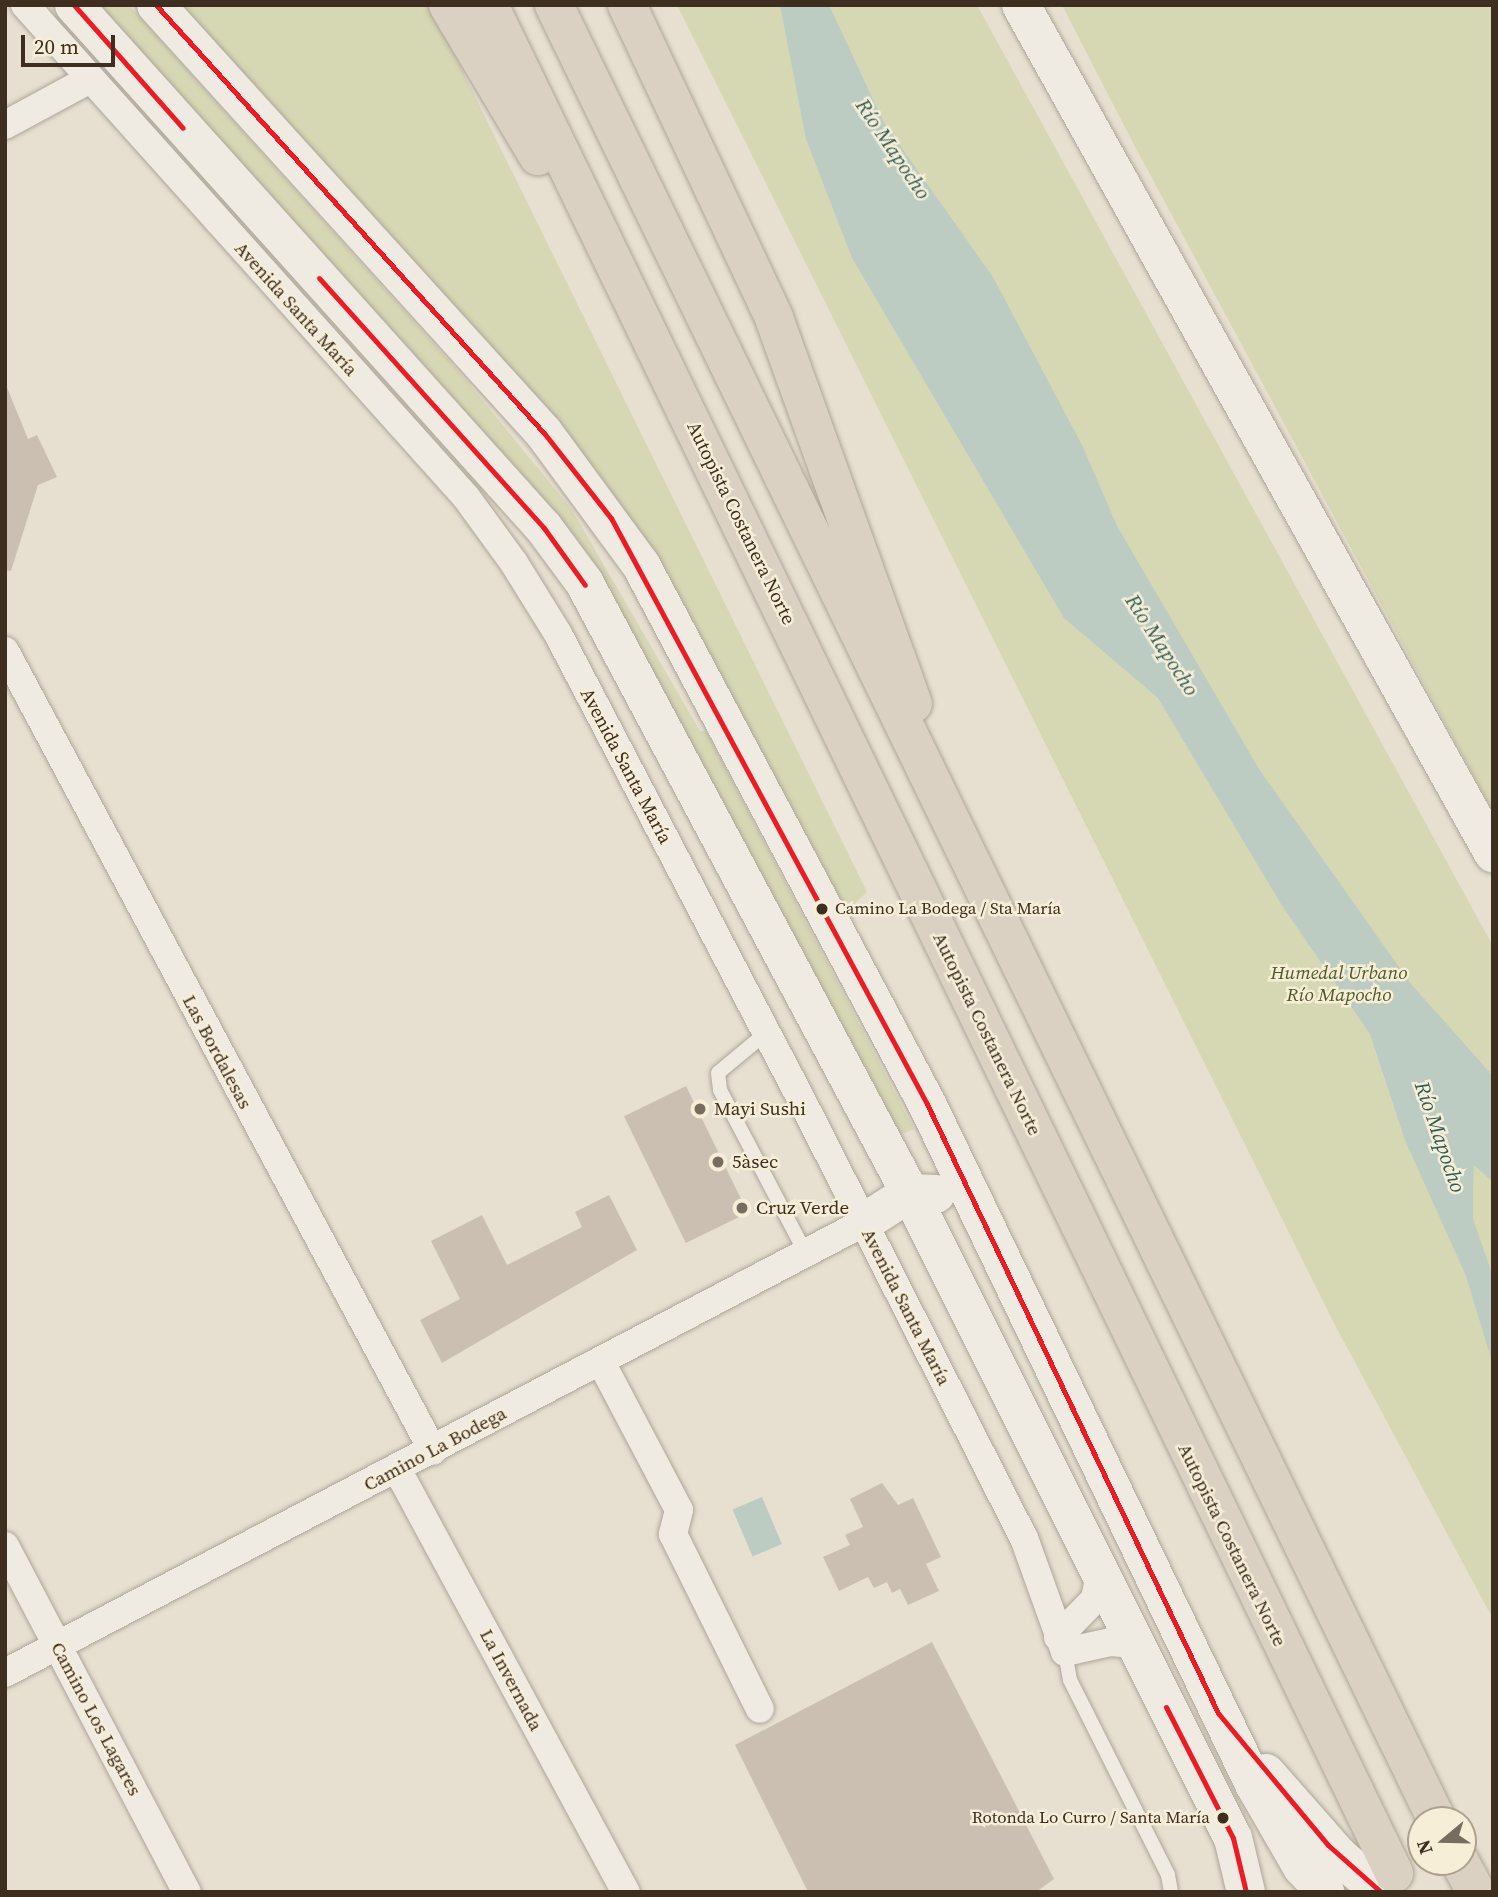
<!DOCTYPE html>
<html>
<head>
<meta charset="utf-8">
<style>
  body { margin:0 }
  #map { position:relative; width:1498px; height:1897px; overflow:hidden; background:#e7e0d1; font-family:"Source Serif 4",serif }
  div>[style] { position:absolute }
  .green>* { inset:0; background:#d6d7b3 }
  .water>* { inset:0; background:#bcccc2; transform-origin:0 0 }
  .building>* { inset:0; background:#cbbfb2; transform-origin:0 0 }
  .roads { filter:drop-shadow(0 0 2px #ada599) drop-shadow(0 0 2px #ada599) }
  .service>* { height:14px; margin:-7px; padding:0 7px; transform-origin:7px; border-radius:7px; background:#efebe3 }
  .minor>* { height:28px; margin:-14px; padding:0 14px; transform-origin:14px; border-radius:14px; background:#efebe3 }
  .secondary>* { height:38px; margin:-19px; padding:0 19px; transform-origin:19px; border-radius:19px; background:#efebe3 }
  .motorway>* { height:38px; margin:-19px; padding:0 19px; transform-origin:19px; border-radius:19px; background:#dad1c2 }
  .bus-1>* { height:5px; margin:-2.5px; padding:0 2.5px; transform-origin:2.5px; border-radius:2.5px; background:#ed1c24 }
  .dots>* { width:19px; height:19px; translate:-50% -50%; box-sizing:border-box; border:4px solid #f7eed8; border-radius:50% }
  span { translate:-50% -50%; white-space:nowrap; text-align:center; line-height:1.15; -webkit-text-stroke:5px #f7eed8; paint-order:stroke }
  .bus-label { font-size:17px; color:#3d2e20 }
  .left { translate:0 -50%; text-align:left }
  .right { translate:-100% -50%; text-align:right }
  .street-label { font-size:19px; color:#3d2e20 }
  .park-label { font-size:19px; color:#4d5a26; font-style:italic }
  .poi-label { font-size:19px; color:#3d2e20 }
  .water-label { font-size:21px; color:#2f5d5a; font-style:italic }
  .frame { position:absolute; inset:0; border:7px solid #3d2e20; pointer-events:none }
  .north { position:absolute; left:1407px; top:1806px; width:70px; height:70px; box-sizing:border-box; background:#f7eed8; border:2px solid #ada18e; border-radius:50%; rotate:251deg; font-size:19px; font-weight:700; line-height:28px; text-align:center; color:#3d2e20 }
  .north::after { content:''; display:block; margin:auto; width:24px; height:32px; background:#786c5e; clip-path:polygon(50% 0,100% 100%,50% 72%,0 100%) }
  .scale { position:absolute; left:21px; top:35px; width:94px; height:32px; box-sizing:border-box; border:4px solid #3d2e20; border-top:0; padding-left:9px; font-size:21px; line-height:24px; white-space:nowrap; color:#3d2e20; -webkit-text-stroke:5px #f7eed8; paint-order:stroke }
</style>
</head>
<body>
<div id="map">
  <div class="green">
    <i style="clip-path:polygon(95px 5px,129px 5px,461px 374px,572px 510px,700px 731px,706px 731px,914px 1129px,900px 1135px,601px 573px)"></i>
    <i style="clip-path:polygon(178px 5px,430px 5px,867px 892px,847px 911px,660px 562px)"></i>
    <i style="clip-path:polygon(677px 5px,977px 5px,1493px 946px,1493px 1619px,1336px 1327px)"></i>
    <i style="clip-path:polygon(1062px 5px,1493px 5px,1493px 812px,1132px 141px)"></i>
  </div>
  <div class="water">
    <i style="clip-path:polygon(780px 5px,829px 5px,884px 123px,993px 277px,1083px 447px,1117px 526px,1259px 769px,1411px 984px,1493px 1076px,1493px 1182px,1474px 1165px,1473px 1187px,1473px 1219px,1493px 1277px,1493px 1365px,1466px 1276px,1405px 1140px,1370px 1034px,1281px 904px,1158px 698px,1064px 618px,852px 258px,806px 139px)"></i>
    <i style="left:762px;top:1497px;width:51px;height:32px;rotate:67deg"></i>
  </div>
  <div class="building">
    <i style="clip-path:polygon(6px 385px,28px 439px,37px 435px,57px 477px,38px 485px,11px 571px,5px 570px)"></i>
    <i style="left:686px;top:1086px;width:141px;height:69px;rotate:64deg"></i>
    <i style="clip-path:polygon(609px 1195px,637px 1250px,442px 1363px,420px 1320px,460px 1299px,431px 1241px,482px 1215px,507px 1265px,582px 1227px,575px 1212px)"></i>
    <i style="clip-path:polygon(882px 1483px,898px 1505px,913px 1498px,941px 1557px,926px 1564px,939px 1591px,908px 1605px,900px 1589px,892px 1593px,887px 1582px,874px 1588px,868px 1577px,839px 1591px,823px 1557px,850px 1545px,845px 1535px,863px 1527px,850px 1499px)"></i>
    <i style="clip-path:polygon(932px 1642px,1054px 1879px,1036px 1892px,808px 1892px,735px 1745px)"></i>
  </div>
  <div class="roads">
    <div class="service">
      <i style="left:766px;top:1033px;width:62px;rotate:140.2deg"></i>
      <i style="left:718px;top:1073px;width:17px;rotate:83deg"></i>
      <i style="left:720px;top:1090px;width:185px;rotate:62.3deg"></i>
      <i style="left:1065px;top:1652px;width:28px;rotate:80deg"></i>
      <i style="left:1070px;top:1680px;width:218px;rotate:63.3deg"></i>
      <i style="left:1168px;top:1875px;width:17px;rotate:80deg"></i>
    </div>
    <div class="minor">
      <i style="left:25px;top:5px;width:661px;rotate:48.13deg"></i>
      <i style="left:466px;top:497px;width:82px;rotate:54deg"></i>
      <i style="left:514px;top:563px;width:84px;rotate:58.2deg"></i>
      <i style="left:558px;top:634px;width:522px;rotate:62.4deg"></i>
      <i style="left:800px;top:1097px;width:495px;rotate:63.1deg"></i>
      <i style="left:1024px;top:1538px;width:121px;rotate:70.2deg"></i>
      <i style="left:1065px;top:1652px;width:46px;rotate:-12.5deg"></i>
      <i style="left:1110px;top:1642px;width:24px;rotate:5deg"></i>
      <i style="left:5px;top:125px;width:97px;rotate:-28.4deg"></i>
      <i style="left:5px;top:651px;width:907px;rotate:61.85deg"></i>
      <i style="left:601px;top:1362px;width:167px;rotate:62.2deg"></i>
      <i style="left:679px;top:1510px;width:25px;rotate:104deg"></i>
      <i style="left:673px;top:1534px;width:195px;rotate:63.6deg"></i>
      <i style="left:397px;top:1469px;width:481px;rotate:61.6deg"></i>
      <i style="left:5px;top:1546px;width:391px;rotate:62.3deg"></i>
      <i style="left:1058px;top:1637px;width:53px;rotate:-45.8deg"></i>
      <i style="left:1095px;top:1599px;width:26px;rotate:-79deg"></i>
      <i style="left:5px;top:1673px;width:969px;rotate:-27.68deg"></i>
    </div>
    <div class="secondary">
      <i style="left:74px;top:5px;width:703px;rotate:48.06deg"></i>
      <i style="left:544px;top:528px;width:67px;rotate:53.5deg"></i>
      <i style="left:584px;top:582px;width:693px;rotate:61.92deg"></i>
      <i style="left:910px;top:1193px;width:721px;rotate:63.4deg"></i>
      <i style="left:1233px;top:1838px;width:56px;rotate:76.5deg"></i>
      <i style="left:156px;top:5px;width:578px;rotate:47.81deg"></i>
      <i style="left:544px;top:433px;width:164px;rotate:53.7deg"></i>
      <i style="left:641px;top:565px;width:610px;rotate:62.05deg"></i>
      <i style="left:927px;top:1104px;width:755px;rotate:64.32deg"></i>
      <i style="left:1254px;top:1784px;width:96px;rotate:60deg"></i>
      <i style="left:1302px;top:1867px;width:34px;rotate:47deg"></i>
      <i style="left:1021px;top:5px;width:971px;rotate:60.9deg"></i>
      <i style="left:863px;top:1223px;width:56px;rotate:-32.6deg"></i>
      <i style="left:910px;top:1193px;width:26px;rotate:2deg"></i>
      <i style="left:1266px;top:1773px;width:111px;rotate:48.7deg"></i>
      <i style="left:1339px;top:1856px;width:55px;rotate:40.6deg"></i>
    </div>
    <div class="motorway">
      <i style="left:448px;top:5px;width:176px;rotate:59.2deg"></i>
      <i style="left:489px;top:5px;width:2076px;rotate:64.15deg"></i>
      <i style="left:554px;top:5px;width:2018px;rotate:64.06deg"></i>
      <i style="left:627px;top:5px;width:346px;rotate:64.8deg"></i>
      <i style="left:774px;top:318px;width:410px;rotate:70.2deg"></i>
      <i style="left:1460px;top:1862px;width:34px;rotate:62deg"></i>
    </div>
  </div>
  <div class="bus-1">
    <i style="left:74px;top:5px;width:164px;rotate:48.5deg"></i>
    <i style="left:156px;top:5px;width:578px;rotate:47.81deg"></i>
    <i style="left:544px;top:433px;width:108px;rotate:51.8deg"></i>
    <i style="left:611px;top:518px;width:666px;rotate:61.66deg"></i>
    <i style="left:927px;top:1104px;width:675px;rotate:64.46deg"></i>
    <i style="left:1218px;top:1713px;width:172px;rotate:50.2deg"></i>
    <i style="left:1328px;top:1845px;width:71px;rotate:41.6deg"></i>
    <i style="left:319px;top:278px;width:336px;rotate:48deg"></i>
    <i style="left:544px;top:528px;width:70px;rotate:54.3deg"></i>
    <i style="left:1166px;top:1707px;width:147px;rotate:62.9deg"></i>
    <i style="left:1233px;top:1838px;width:56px;rotate:76.5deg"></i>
  </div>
  <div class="dots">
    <i style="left:822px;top:909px;background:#3d2e20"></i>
    <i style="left:700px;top:1109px;background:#786c5e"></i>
    <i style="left:718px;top:1162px;background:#786c5e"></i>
    <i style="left:742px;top:1208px;background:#786c5e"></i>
    <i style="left:1223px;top:1818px;background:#3d2e20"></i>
  </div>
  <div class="bus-label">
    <span class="left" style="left:835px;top:909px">Camino La Bodega / Sta María</span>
    <span class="right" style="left:1210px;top:1818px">Rotonda Lo Curro / Santa María</span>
  </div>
  <div class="street-label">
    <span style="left:296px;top:309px;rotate:48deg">Avenida Santa María</span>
    <span style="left:741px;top:523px;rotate:64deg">Autopista Costanera Norte</span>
    <span style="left:626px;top:766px;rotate:62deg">Avenida Santa María</span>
    <span style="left:987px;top:1034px;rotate:64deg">Autopista Costanera Norte</span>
    <span style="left:217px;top:1052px;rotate:62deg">Las Bordalesas</span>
    <span style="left:906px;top:1307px;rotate:63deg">Avenida Santa María</span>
    <span style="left:435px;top:1449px;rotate:-28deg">Camino La Bodega</span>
    <span style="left:1232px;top:1545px;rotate:64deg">Autopista Costanera Norte</span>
    <span style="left:511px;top:1680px;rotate:62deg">La Invernada</span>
    <span style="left:96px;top:1719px;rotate:62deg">Camino Los Lagares</span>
  </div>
  <div class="park-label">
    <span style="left:1339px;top:984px">Humedal Urbano<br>Río Mapocho</span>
  </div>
  <div class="poi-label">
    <span class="left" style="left:714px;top:1109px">Mayi Sushi</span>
    <span class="left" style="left:732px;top:1162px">5àsec</span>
    <span class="left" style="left:756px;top:1208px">Cruz Verde</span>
  </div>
  <div class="water-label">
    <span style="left:893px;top:149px;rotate:56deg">Río Mapocho</span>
    <span style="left:1162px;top:645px;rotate:57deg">Río Mapocho</span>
    <span style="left:1440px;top:1137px;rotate:71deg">Río Mapocho</span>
  </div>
  <div class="frame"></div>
  <div class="north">N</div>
  <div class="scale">20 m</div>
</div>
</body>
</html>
